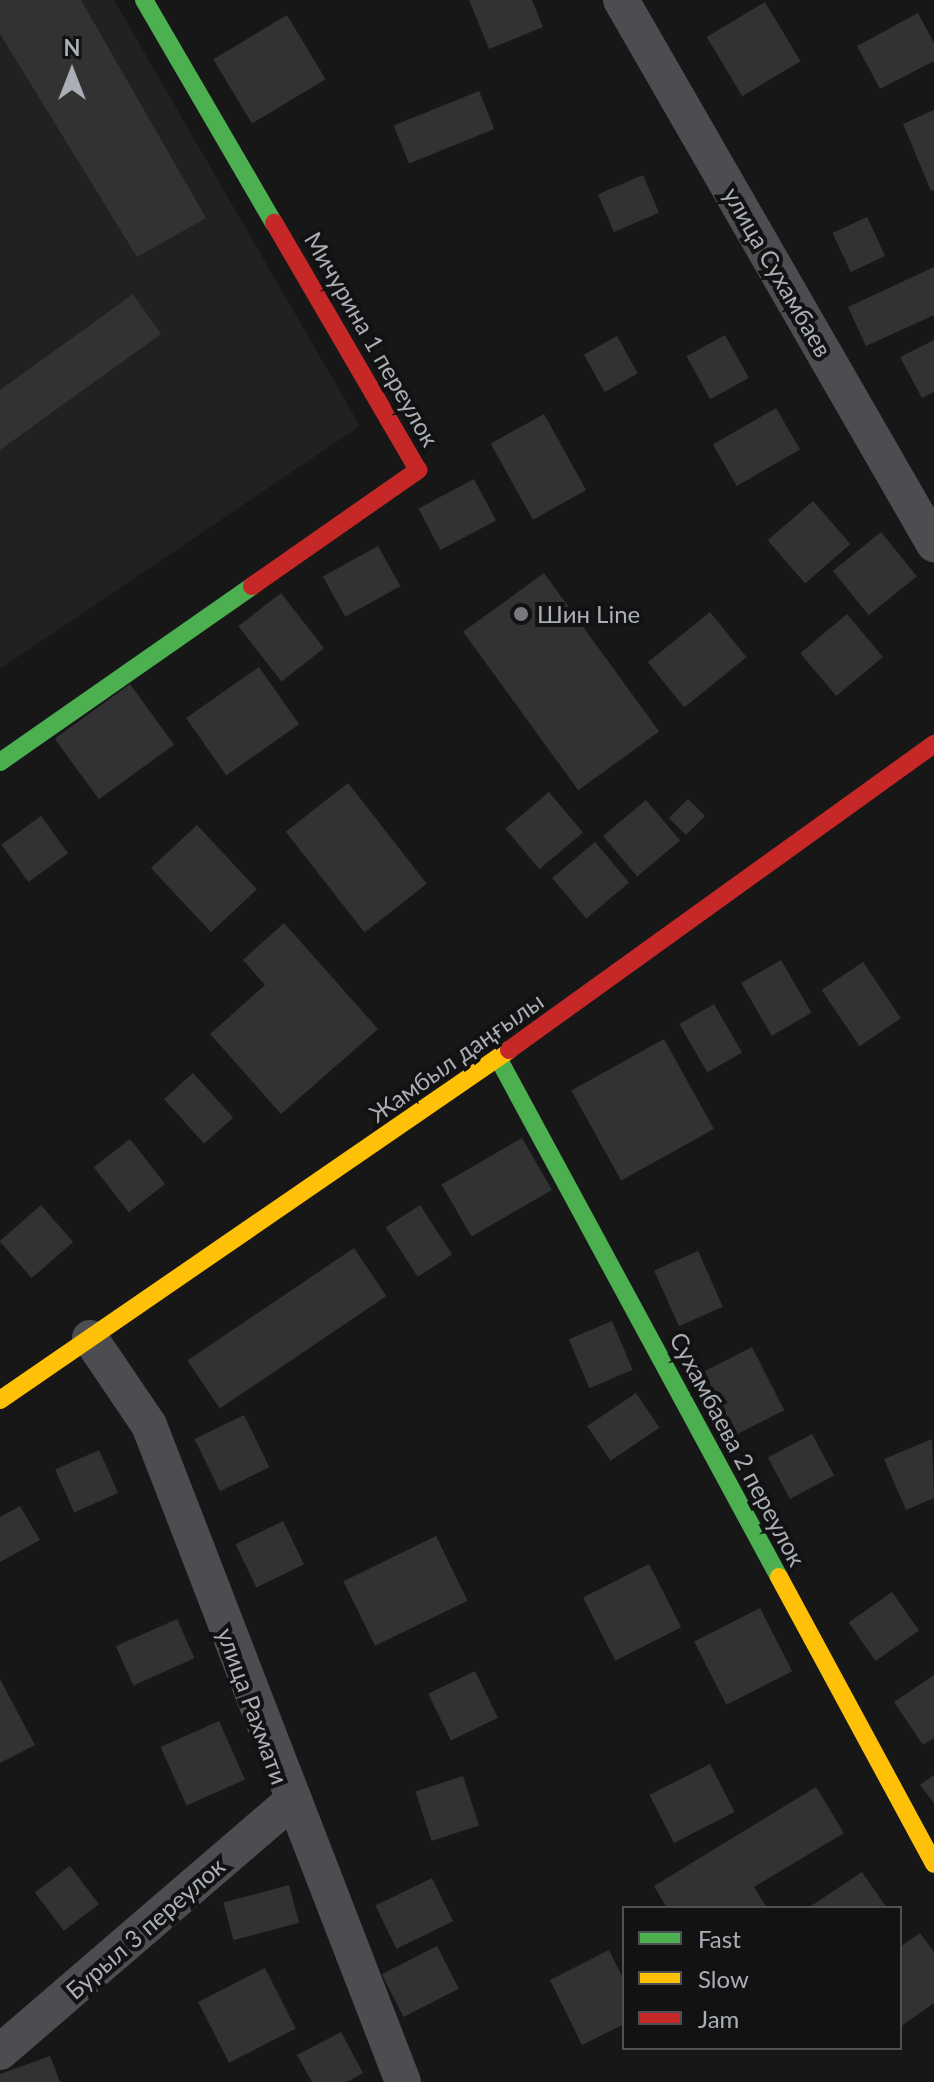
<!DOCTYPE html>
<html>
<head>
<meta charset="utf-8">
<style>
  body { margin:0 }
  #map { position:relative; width:934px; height:2082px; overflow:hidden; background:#171718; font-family:Lato,sans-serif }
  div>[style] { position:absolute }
  .built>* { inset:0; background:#212123 }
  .building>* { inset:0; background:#323233; transform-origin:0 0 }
  .street>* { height:36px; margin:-18px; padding:0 18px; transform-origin:18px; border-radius:18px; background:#4c4d50 }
  .fast>* { height:18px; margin:-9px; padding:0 9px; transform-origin:9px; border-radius:9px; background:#4caf50 }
  .slow>* { height:18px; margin:-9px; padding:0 9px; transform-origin:9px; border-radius:9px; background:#ffc107 }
  .jam>* { height:18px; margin:-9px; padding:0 9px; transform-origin:9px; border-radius:9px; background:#c62828 }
  .dots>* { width:22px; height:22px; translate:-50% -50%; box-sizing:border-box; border:4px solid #121213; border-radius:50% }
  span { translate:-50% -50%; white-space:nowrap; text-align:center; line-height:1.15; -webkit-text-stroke:8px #121213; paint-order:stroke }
  .street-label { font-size:24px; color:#aaaeb7 }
  .poi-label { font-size:24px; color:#aaaeb7 }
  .left { translate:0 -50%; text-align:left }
  .legend { position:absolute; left:622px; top:1906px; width:280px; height:144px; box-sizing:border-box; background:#121213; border:2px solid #4f5055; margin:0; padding:10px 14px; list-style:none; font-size:24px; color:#aaaeb7 }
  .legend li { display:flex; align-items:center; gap:16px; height:40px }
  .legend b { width:40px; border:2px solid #4f5055 }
  .north { position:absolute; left:32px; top:32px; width:80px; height:80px; -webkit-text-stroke:6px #121213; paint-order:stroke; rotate:0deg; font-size:22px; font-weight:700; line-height:32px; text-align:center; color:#aaaeb7 }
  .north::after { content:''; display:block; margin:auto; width:28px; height:36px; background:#aaaeb7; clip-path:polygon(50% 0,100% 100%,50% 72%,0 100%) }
</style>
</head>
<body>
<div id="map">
  <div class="built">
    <i style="clip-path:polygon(0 0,114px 0,360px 426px,0 669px)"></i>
  </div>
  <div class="building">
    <i style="clip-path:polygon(0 0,81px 0,206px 218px,137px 257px,0 34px)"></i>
    <i style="clip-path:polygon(469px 0,532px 0,543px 27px,489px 49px)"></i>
    <i style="left:765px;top:2px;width:69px;height:68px;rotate:59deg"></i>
    <i style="clip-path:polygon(918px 13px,934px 43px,934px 61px,880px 89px,857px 46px)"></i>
    <i style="left:287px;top:15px;width:75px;height:86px;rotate:59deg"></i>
    <i style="left:479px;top:91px;width:41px;height:92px;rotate:68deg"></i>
    <i style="clip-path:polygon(934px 110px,934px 190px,931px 191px,903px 124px)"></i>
    <i style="left:643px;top:175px;width:41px;height:49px;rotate:67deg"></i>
    <i style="left:867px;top:217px;width:43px;height:38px;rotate:65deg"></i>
    <i style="clip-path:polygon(934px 267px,934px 315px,866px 346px,848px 307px)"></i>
    <i style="clip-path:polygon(133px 294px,161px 334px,0 450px,0 390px)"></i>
    <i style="left:725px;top:335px;width:49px;height:44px;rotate:61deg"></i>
    <i style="left:617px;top:336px;width:43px;height:38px;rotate:61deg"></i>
    <i style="clip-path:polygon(934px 340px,934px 392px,922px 398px,900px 357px)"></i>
    <i style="left:776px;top:408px;width:48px;height:73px;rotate:60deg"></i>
    <i style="left:544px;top:414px;width:87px;height:61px;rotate:61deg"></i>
    <i style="left:474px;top:479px;width:47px;height:63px;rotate:62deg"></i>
    <i style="left:813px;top:501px;width:57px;height:60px;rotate:49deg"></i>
    <i style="left:881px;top:532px;width:57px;height:62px;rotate:51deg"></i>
    <i style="left:378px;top:546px;width:46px;height:63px;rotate:61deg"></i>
    <i style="left:544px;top:573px;width:196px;height:100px;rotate:54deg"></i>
    <i style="left:281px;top:593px;width:70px;height:54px;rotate:52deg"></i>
    <i style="left:710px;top:612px;width:58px;height:80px;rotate:51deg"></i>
    <i style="left:847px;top:614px;width:56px;height:61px;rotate:50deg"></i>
    <i style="left:259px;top:667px;width:70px;height:89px;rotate:55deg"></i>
    <i style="left:130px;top:684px;width:75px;height:93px;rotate:54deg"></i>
    <i style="left:348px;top:783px;width:128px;height:79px;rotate:52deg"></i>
    <i style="left:549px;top:792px;width:53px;height:57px;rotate:50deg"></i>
    <i style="left:688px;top:799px;width:24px;height:27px;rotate:45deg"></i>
    <i style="left:646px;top:800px;width:53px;height:56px;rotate:50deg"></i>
    <i style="left:41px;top:816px;width:46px;height:49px;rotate:54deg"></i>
    <i style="left:197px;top:825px;width:88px;height:63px;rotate:47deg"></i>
    <i style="left:595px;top:842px;width:53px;height:56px;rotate:50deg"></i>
    <i style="clip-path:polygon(284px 923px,378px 1029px,281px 1114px,210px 1034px,265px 985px,243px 960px)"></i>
    <i style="left:781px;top:960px;width:61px;height:46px;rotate:60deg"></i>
    <i style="left:863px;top:962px;width:68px;height:50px;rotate:56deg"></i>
    <i style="left:714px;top:1004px;width:56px;height:40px;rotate:60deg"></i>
    <i style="left:664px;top:1039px;width:103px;height:106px;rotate:61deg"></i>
    <i style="left:193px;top:1073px;width:60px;height:39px;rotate:48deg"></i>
    <i style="left:522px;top:1138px;width:60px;height:93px;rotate:60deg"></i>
    <i style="left:130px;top:1139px;width:57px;height:46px;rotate:52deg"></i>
    <i style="left:41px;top:1205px;width:49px;height:55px;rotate:49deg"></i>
    <i style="left:420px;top:1205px;width:59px;height:41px;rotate:57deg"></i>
    <i style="left:354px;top:1248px;width:58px;height:201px;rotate:56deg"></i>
    <i style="left:698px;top:1251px;width:61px;height:48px;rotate:66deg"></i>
    <i style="left:612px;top:1321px;width:53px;height:47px;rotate:67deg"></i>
    <i style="left:752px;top:1347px;width:71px;height:54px;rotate:63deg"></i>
    <i style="left:636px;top:1393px;width:42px;height:59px;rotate:56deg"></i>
    <i style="left:244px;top:1415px;width:58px;height:55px;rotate:64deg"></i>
    <i style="left:812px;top:1434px;width:47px;height:50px;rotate:62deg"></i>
    <i style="clip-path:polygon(932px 1439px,934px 1498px,906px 1510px,884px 1459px)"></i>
    <i style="left:99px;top:1450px;width:47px;height:48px;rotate:66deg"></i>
    <i style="clip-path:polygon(20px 1506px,40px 1540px,0 1562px,0 1517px)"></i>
    <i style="left:283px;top:1521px;width:48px;height:53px;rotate:64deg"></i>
    <i style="left:436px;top:1536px;width:72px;height:103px;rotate:64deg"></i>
    <i style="left:649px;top:1564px;width:71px;height:74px;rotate:63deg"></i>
    <i style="left:892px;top:1592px;width:47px;height:53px;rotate:55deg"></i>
    <i style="left:760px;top:1608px;width:71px;height:74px;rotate:63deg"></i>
    <i style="left:177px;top:1619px;width:43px;height:67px;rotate:66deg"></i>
    <i style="left:475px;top:1671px;width:52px;height:52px;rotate:64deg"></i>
    <i style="clip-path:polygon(934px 1675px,934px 1738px,923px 1745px,894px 1702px)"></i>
    <i style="clip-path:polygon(0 1679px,35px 1745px,0 1763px)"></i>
    <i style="left:219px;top:1721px;width:64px;height:64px;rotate:66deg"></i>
    <i style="left:710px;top:1764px;width:54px;height:68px;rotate:63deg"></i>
    <i style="clip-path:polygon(934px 1775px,934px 1803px,920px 1785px)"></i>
    <i style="left:463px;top:1776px;width:52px;height:50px;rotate:72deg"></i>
    <i style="clip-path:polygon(816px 1787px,844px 1833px,754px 1887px,767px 1908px,667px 1908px,654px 1886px)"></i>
    <i style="left:70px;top:1866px;width:48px;height:44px;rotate:53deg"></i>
    <i style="clip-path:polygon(862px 1872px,887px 1908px,808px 1908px)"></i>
    <i style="left:432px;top:1878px;width:48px;height:63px;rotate:64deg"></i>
    <i style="left:289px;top:1885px;width:39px;height:68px;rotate:75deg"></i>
    <i style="clip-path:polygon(920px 1933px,934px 1952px,934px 2003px,900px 2027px,900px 1947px)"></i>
    <i style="left:437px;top:1946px;width:48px;height:62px;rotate:63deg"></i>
    <i style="clip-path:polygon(609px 1950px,624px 1980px,624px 2024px,582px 2045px,550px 1980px)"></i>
    <i style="left:265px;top:1968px;width:68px;height:75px;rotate:63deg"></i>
    <i style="clip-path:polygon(341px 2032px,363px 2073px,347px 2082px,312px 2082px,297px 2055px)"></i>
    <i style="clip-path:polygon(50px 2056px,60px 2082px,0 2082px,0 2074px)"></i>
  </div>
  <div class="street">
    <i style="left:621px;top:0;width:628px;rotate:60.09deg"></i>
    <i style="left:90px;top:1338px;width:105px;rotate:55.9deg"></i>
    <i style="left:149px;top:1425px;width:704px;rotate:68.86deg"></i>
    <i style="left:0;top:2052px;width:382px;rotate:-40.7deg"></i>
  </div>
  <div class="fast">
    <i style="left:144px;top:0;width:258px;rotate:59.8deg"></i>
    <i style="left:0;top:762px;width:307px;rotate:-34.9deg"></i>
    <i style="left:498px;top:1058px;width:590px;rotate:61.57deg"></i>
  </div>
  <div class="slow">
    <i style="left:0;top:1400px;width:618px;rotate:-34.51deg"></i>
    <i style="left:779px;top:1577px;width:326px;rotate:61.6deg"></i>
  </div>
  <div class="jam">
    <i style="left:252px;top:586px;width:203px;rotate:-34.9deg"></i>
    <i style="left:418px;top:470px;width:286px;rotate:-120.2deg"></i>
    <i style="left:509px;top:1050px;width:524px;rotate:-35.75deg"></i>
  </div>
  <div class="dots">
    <i style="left:521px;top:614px;background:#77797f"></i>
  </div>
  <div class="street-label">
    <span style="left:778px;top:272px;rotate:60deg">улица Сухамбаев</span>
    <span style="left:372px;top:339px;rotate:60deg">Мичурина 1 переулок</span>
    <span style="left:456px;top:1057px;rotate:-35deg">Жамбыл даңғылы</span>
    <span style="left:738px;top:1449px;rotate:62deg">Сухамбаева 2 переулок</span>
    <span style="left:253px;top:1706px;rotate:70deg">улица Рахмати</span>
    <span style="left:145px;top:1928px;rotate:-41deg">Бурыл 3 переулок</span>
  </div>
  <div class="poi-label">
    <span class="left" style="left:537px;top:614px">Шин Line</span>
  </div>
  <ul class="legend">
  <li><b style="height:10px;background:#4caf50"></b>Fast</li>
  <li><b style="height:10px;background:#ffc107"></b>Slow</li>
  <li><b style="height:10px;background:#c62828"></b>Jam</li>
  </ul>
  <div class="north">N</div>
</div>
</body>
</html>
